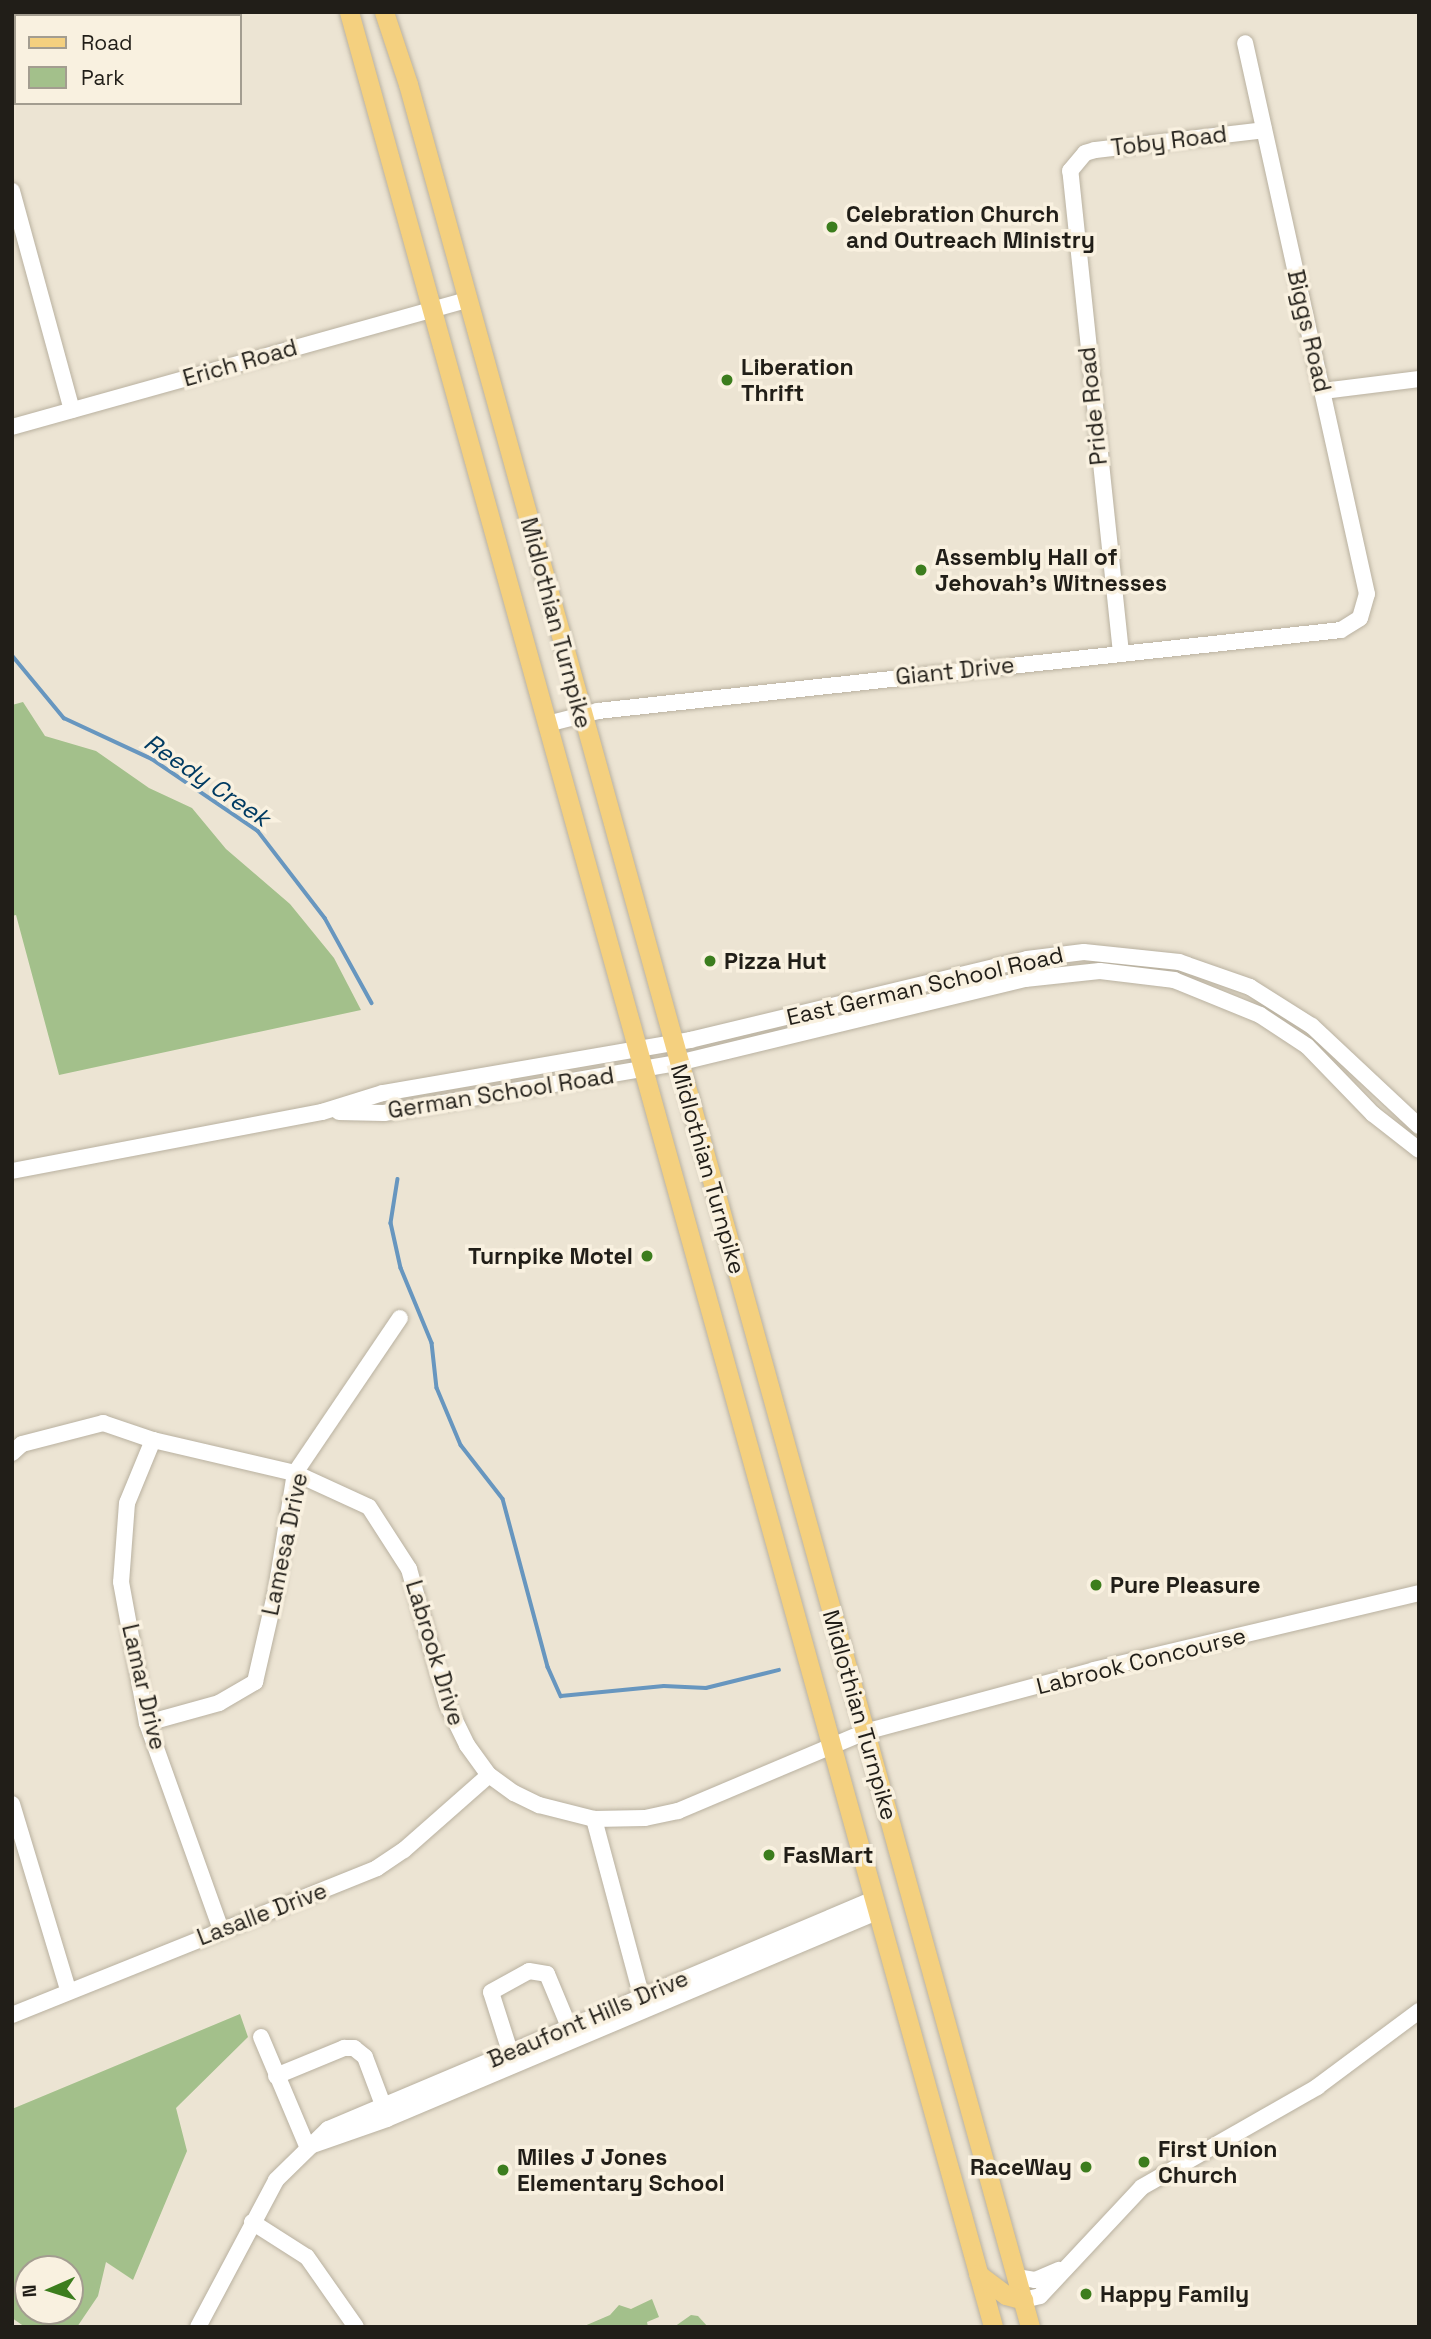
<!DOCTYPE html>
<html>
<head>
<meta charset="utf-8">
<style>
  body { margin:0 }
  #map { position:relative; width:1431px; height:2339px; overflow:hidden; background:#ece4d3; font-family:"Space Grotesk",sans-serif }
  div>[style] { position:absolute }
  .green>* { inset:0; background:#a3c08b }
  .stream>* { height:3.5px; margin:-1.75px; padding:0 1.75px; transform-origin:1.75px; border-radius:1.75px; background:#6796bf }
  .roads { filter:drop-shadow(0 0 2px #b9b1a0) drop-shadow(0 0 2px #b9b1a0) }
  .minor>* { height:16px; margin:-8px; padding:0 8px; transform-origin:8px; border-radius:8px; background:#fff }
  .major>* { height:19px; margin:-9.5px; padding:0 9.5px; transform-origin:9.5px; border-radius:9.5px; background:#f4d07f }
  .dots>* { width:19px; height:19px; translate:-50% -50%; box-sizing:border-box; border:4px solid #f9f1e0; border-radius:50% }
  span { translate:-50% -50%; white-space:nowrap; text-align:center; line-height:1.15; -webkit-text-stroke:7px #f9f1e0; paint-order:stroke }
  .street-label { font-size:23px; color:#211e18 }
  .poi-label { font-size:23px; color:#211e18; font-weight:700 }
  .left { translate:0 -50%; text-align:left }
  .right { translate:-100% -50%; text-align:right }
  .water-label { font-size:24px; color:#003b62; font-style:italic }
  .frame { position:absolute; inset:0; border:14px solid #211e18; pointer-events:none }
  .legend { position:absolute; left:14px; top:14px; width:228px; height:91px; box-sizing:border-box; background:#f9f1e0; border:2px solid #a39d90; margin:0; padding:9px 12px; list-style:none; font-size:21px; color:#211e18 }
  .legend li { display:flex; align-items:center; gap:14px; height:35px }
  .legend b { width:35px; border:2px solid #a39d90 }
  .north { position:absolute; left:14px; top:2255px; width:70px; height:70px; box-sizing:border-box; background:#f9f1e0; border:2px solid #a39d90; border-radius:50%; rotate:267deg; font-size:19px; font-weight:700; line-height:28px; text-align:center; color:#211e18 }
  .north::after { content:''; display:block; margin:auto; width:24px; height:32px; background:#3c7d1d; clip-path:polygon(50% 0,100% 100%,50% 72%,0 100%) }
</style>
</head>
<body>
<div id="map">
  <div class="green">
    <i style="clip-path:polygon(23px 702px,45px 736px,96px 751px,149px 788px,192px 808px,226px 849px,290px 904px,334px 958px,361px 1010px,59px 1075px,16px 915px,12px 916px,12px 705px)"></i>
    <i style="clip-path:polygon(evenodd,240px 2014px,248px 2037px,176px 2108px,187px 2151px,133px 2280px,106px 2262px,98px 2296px,77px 2327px,25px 2327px,12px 2318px,12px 2109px,240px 2014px,70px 2269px,70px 2311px,28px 2311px,28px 2269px,70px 2269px)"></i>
    <i style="clip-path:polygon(652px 2299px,659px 2317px,647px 2322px,648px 2327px,582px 2327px,610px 2315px,619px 2305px,631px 2309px)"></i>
    <i style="clip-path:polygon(691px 2315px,698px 2316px,708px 2327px,674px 2327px)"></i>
  </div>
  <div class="stream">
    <i style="left:12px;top:655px;width:82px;rotate:50.5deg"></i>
    <i style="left:64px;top:718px;width:97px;rotate:25deg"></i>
    <i style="left:152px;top:759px;width:128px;rotate:34.2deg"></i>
    <i style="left:258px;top:831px;width:110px;rotate:52.4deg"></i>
    <i style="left:325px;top:918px;width:97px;rotate:61.1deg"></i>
    <i style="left:398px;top:1179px;width:45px;rotate:99deg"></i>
    <i style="left:391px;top:1223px;width:46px;rotate:77.5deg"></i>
    <i style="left:401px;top:1268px;width:81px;rotate:67.5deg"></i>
    <i style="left:432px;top:1343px;width:45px;rotate:83.7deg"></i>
    <i style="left:437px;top:1388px;width:62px;rotate:67.2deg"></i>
    <i style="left:461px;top:1445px;width:68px;rotate:52.1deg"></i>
    <i style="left:503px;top:1499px;width:174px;rotate:75deg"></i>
    <i style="left:548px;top:1667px;width:32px;rotate:66deg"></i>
    <i style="left:561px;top:1696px;width:103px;rotate:-5.5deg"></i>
    <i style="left:664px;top:1686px;width:42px;rotate:2.7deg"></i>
    <i style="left:706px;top:1688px;width:75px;rotate:-13.9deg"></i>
  </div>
  <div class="roads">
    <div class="minor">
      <i style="left:12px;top:191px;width:227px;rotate:74.7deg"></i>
      <i style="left:1323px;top:391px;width:97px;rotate:-7.1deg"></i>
      <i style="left:12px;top:427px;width:473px;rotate:-15.6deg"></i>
      <i style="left:1121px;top:653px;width:485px;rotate:-96deg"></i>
      <i style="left:1070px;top:171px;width:23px;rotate:-50deg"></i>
      <i style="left:1085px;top:153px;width:10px;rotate:-17deg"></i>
      <i style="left:1095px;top:150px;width:170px;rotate:-6.7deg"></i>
      <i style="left:547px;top:724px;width:53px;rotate:-14.3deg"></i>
      <i style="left:598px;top:711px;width:747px;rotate:-6.22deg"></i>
      <i style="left:1341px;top:630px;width:22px;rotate:-32deg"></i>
      <i style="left:1360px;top:618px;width:25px;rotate:-74deg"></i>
      <i style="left:1367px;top:594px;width:564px;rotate:-102.48deg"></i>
      <i style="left:339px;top:1112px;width:45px;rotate:1.3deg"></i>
      <i style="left:384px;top:1113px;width:298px;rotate:-9.7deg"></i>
      <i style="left:678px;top:1063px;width:357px;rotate:-13.6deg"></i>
      <i style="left:1025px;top:979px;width:75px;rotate:-6.1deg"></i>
      <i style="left:1100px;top:971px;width:75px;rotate:6.9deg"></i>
      <i style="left:1174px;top:980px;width:93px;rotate:22.1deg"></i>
      <i style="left:1260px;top:1015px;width:56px;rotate:33.4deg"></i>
      <i style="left:1307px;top:1046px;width:95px;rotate:45.9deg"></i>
      <i style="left:1373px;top:1114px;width:58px;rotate:38deg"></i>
      <i style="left:12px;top:1171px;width:316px;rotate:-10.8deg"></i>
      <i style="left:322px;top:1112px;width:64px;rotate:-17.3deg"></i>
      <i style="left:383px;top:1093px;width:312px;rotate:-9.8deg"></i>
      <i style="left:690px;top:1040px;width:347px;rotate:-13.5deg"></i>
      <i style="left:1027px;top:959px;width:57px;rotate:-7deg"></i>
      <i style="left:1084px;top:952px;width:96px;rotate:6deg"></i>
      <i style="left:1179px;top:962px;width:75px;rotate:19.4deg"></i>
      <i style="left:1250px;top:987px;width:73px;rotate:32.2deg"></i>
      <i style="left:1312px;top:1026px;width:146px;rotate:43.1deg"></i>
      <i style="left:153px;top:1440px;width:68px;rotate:112.4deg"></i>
      <i style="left:127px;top:1503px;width:79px;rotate:94.3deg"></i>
      <i style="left:121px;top:1582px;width:143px;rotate:79.6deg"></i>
      <i style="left:147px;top:1723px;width:220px;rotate:70.3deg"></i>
      <i style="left:12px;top:1453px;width:13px;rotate:-42deg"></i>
      <i style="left:22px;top:1444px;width:84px;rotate:-14.5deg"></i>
      <i style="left:103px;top:1423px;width:53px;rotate:18.8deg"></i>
      <i style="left:153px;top:1440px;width:146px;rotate:13.1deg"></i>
      <i style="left:295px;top:1473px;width:81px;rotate:24.7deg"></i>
      <i style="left:369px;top:1507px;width:74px;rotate:57.2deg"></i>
      <i style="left:409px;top:1569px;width:140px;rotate:74.3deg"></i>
      <i style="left:447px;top:1704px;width:46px;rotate:64deg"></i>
      <i style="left:467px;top:1745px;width:37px;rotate:54deg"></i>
      <i style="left:489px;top:1775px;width:31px;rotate:36deg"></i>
      <i style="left:514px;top:1793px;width:28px;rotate:26deg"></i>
      <i style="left:539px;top:1805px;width:57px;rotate:14.3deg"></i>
      <i style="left:594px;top:1819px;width:51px;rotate:-1.1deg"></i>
      <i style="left:645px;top:1818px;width:34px;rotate:-12deg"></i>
      <i style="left:678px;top:1811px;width:203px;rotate:-22.9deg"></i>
      <i style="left:865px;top:1732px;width:237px;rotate:-15.1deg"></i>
      <i style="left:1094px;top:1670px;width:334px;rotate:-13.3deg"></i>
      <i style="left:147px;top:1723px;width:75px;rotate:-15.5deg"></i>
      <i style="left:219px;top:1703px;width:42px;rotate:-30.3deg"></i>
      <i style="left:255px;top:1682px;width:94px;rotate:-77.1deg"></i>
      <i style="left:276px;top:1590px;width:119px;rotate:-80.8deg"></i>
      <i style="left:295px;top:1473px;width:187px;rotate:-55.9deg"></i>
      <i style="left:12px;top:1804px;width:194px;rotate:73.2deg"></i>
      <i style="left:594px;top:1819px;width:194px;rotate:75deg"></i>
      <i style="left:12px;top:2015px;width:393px;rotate:-21.9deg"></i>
      <i style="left:377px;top:1868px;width:32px;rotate:-34deg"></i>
      <i style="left:404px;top:1850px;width:113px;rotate:-41.4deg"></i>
      <i style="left:261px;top:2037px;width:118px;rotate:67.1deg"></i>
      <i style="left:513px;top:2061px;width:72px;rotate:-107.7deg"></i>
      <i style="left:491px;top:1992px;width:43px;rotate:-28.9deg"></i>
      <i style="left:529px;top:1971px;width:18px;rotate:9deg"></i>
      <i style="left:547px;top:1974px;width:65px;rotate:67.4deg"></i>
      <i style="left:276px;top:2076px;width:74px;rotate:-22.4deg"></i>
      <i style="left:344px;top:2048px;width:10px"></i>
      <i style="left:354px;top:2048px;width:14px;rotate:39deg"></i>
      <i style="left:365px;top:2057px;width:60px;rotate:69.4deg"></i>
      <i style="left:310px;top:2146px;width:82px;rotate:-19.3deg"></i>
      <i style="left:387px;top:2119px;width:532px;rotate:-22.9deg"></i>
      <i style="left:252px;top:2222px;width:65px;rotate:32.5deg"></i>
      <i style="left:307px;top:2257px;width:85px;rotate:55deg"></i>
      <i style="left:1016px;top:2277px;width:19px;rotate:9deg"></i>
      <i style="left:1035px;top:2280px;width:26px;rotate:-23deg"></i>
      <i style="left:1023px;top:2300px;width:17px;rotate:-13deg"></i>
      <i style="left:1040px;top:2296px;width:149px;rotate:-46.9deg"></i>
      <i style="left:1142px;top:2187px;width:202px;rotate:-29.7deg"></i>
      <i style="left:1317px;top:2087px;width:127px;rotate:-36.7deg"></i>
      <i style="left:198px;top:2327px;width:166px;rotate:-62deg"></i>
      <i style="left:276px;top:2180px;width:73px;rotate:-44.4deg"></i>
      <i style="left:328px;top:2129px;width:592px;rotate:-22.84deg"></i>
    </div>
    <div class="major">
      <i style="left:349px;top:12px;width:2403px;rotate:74.45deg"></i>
      <i style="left:384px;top:12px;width:76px;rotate:71.6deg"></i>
      <i style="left:408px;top:84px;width:2328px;rotate:74.5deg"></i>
      <i style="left:978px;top:2274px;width:35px;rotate:37deg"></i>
      <i style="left:1006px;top:2295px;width:18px;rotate:16deg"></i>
    </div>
  </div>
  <div class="dots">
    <i style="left:832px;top:227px;background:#3c7d1d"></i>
    <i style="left:727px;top:380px;background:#3c7d1d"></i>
    <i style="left:921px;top:570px;background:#3c7d1d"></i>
    <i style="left:710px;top:961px;background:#3c7d1d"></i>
    <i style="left:647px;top:1256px;background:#3c7d1d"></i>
    <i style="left:1096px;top:1585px;background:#3c7d1d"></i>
    <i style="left:769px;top:1855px;background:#3c7d1d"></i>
    <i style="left:1144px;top:2162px;background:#3c7d1d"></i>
    <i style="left:1086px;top:2167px;background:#3c7d1d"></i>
    <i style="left:503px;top:2170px;background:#3c7d1d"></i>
    <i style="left:1086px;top:2294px;background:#3c7d1d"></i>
  </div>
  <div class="street-label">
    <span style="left:1169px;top:141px;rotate:-7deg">Toby Road</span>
    <span style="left:1309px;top:331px;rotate:77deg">Biggs Road</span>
    <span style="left:240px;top:363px;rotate:-16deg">Erich Road</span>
    <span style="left:1093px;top:406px;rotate:-96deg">Pride Road</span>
    <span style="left:556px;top:623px;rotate:75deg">Midlothian Turnpike</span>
    <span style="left:955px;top:671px;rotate:-6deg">Giant Drive</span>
    <span style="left:925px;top:986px;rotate:-13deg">East German School Road</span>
    <span style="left:501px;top:1093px;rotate:-9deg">German School Road</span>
    <span style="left:708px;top:1169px;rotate:74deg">Midlothian Turnpike</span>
    <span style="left:285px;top:1544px;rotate:-78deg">Lamesa Drive</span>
    <span style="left:435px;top:1653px;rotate:73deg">Labrook Drive</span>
    <span style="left:1141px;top:1661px;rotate:-14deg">Labrook Concourse</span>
    <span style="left:144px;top:1687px;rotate:77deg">Lamar Drive</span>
    <span style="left:860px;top:1715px;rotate:74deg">Midlothian Turnpike</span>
    <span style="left:262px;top:1914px;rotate:-21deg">Lasalle Drive</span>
    <span style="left:588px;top:2019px;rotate:-23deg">Beaufont Hills Drive</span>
  </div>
  <div class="poi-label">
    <span class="left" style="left:846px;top:227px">Celebration Church<br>and Outreach Ministry</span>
    <span class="left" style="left:741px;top:380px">Liberation<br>Thrift</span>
    <span class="left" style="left:935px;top:570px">Assembly Hall of<br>Jehovah's Witnesses</span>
    <span class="left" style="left:724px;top:961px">Pizza Hut</span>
    <span class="right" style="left:633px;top:1256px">Turnpike Motel</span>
    <span class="left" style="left:1110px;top:1585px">Pure Pleasure</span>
    <span class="left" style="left:783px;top:1855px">FasMart</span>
    <span class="left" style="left:1158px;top:2162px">First Union<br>Church</span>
    <span class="left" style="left:517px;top:2170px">Miles J Jones<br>Elementary School</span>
    <span class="right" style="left:1072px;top:2167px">RaceWay</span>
    <span class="left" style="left:1100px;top:2294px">Happy Family</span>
  </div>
  <div class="water-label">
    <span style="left:207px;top:780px;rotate:34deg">Reedy Creek</span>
  </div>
  <div class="frame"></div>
  <ul class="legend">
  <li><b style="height:9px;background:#f4d07f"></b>Road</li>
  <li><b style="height:19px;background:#a3c08b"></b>Park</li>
  </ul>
  <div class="north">N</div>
</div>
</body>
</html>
